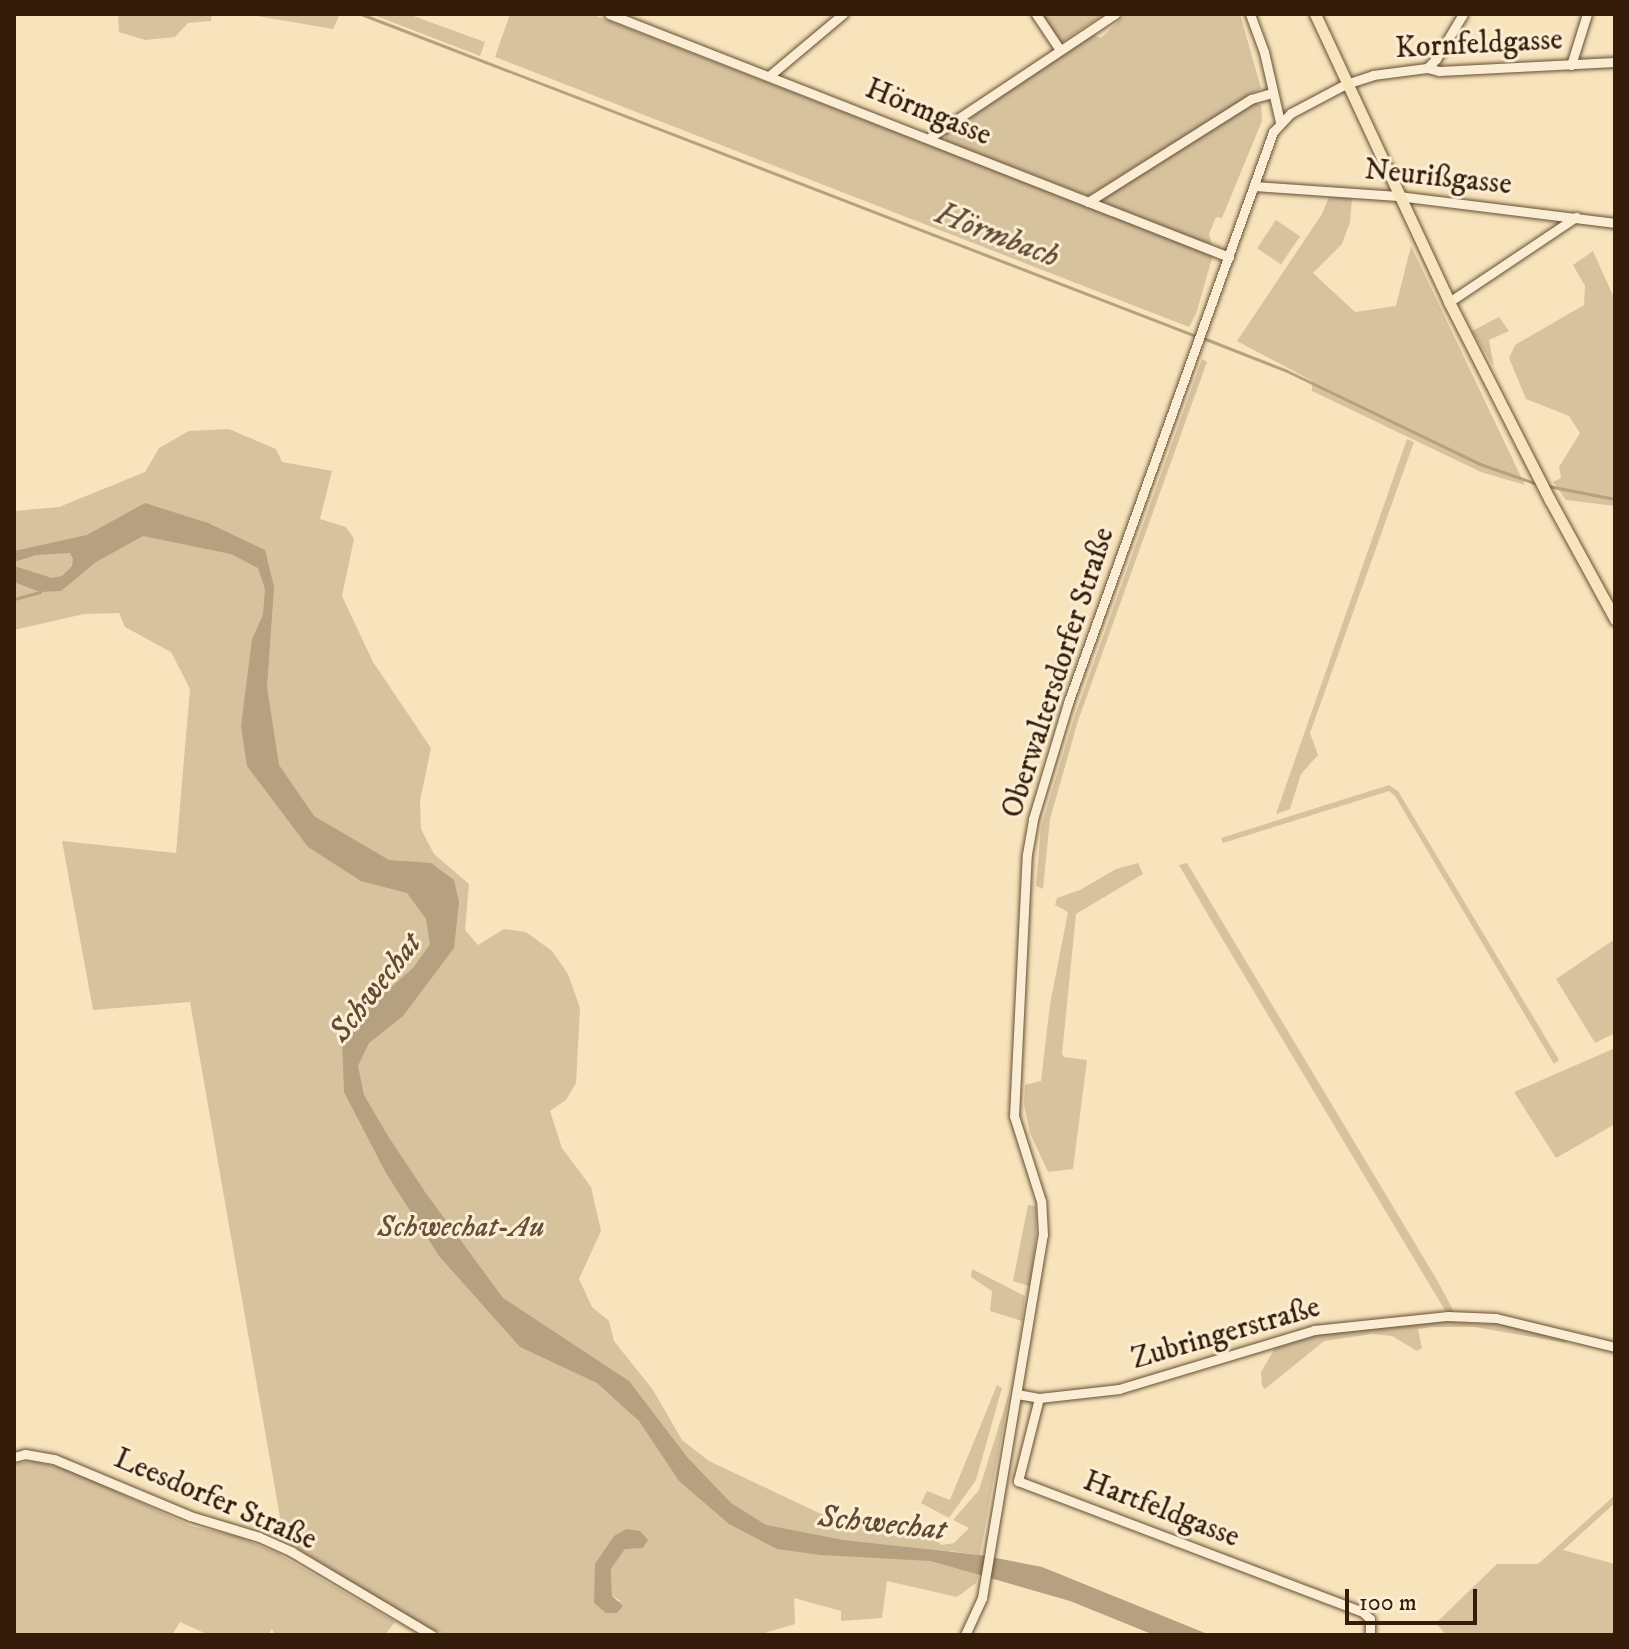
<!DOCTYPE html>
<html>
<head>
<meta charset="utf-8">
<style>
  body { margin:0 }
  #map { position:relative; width:1629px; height:1649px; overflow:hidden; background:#f8e4bc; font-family:"IM FELL DW Pica",serif }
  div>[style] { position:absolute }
  .green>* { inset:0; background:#d7c29e; transform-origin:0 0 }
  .water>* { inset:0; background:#b5a07f }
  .stream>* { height:3px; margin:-1.5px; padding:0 1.5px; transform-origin:1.5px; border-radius:1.5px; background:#b5a07f }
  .roads { filter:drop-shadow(0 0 2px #654e36) drop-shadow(0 0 2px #654e36) }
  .minor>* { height:9px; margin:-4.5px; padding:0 4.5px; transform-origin:4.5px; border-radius:4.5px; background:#faedd3 }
  .major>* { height:11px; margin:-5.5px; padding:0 5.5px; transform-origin:5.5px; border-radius:5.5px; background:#f8e4bc }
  span { translate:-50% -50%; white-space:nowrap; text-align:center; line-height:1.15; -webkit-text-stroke:6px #faedd3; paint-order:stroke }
  .street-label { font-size:30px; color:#341c0a }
  .park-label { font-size:30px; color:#654e36; font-style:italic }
  .water-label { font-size:32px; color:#614a33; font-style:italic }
  .frame { position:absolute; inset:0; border:16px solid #341c0a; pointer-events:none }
  .scale { position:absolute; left:1345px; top:1589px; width:132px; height:36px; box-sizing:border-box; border:4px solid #341c0a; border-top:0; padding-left:10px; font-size:24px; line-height:28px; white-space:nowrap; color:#341c0a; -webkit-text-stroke:6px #faedd3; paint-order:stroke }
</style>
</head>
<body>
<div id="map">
  <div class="green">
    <i style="clip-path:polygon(118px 14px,212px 14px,211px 21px,188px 23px,175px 37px,145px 40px,119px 32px)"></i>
    <i style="clip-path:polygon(246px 14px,329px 14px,339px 16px,333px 29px)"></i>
    <i style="clip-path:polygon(371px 14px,408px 14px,485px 42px,480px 56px)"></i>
    <i style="clip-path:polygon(510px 14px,591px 14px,1213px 255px,1196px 314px,1189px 327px,495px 57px)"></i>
    <i style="clip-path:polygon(1040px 14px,1104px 14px,1060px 43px)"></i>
    <i style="clip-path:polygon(1126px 14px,1240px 14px,1261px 88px,1088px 196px,946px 141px,945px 133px,1093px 35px,1101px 38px)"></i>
    <i style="clip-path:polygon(1255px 103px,1261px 105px,1262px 121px,1222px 218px,1216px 217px,1209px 234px,1212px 245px,1102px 202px,1104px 196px)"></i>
    <i style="clip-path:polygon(1329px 197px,1352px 198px,1350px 222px,1342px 244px,1313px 273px,1355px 312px,1396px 306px,1411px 246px,1525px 485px,1481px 472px,1312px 391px,1312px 381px,1237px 341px,1322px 214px)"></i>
    <i style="left:1276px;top:220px;width:29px;height:34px;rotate:34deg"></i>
    <i style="clip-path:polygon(1593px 251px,1615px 300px,1615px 506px,1566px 500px,1553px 482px,1561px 478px,1559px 467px,1580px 433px,1569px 416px,1526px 399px,1509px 358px,1515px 345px,1584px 305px,1585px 286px,1573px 265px)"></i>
    <i style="clip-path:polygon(1499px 317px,1509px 331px,1489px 340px,1494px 367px,1472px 331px)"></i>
    <i style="clip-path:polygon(1202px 359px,1207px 362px,1078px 721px,1050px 819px,1043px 889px,1036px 886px,1041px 827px,1074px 718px)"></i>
    <i style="clip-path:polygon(evenodd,229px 429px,276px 449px,282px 462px,332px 471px,320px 519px,346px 527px,354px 539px,342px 596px,373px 662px,431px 748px,420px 801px,421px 829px,434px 854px,469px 884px,465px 930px,478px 945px,504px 929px,526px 932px,552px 951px,568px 974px,580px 1008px,576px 1083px,566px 1100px,550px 1111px,562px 1148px,591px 1187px,601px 1231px,579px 1279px,592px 1307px,609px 1321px,614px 1341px,653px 1390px,682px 1440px,709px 1461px,819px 1513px,875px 1530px,932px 1534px,941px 1545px,954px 1543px,969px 1528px,953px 1520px,979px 1490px,1010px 1390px,980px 1555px,949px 1551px,978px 1575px,976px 1583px,957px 1597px,887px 1581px,882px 1618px,841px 1621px,841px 1611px,794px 1598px,795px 1624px,758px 1635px,445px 1635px,416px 1622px,284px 1540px,190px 1002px,93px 1010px,62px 841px,176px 853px,190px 689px,171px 652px,125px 627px,119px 613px,84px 614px,14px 630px,14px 511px,59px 507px,145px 472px,159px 448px,189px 431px,229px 429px,626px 1529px,631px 1547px,625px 1549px,611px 1569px,612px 1596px,621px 1601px,594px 1603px,626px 1529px)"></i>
    <i style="clip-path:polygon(1407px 439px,1414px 442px,1310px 733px,1318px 755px,1301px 774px,1290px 809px,1276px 814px)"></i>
    <i style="clip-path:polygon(1389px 785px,1398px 791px,1559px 1060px,1554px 1064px,1395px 796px,1389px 791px,1223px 843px,1221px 838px)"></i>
    <i style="clip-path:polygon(1138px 863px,1143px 874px,1076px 914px,1062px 1054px,1064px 1057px,1087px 1060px,1073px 1169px,1048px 1172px,1030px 1133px,1024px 1104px,1025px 1085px,1041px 1081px,1050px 1004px,1068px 912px,1055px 905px,1057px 898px,1080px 890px,1116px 869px)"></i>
    <i style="clip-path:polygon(1187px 863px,1437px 1280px,1454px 1312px,1446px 1312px,1211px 920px,1179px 865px)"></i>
    <i style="clip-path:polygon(1615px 939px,1615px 1033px,1595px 1043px,1556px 979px)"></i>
    <i style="clip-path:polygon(1615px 1048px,1615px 1124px,1556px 1158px,1514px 1092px)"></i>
    <i style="clip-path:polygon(1028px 1205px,1036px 1206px,1036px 1236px,1030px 1286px,1013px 1281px)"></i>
    <i style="clip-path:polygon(972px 1269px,1025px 1296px,1022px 1321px,990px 1311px,992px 1291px,971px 1277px)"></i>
    <i style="clip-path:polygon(1429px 1321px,1509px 1325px,1565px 1338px,1566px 1343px,1475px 1327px,1432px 1327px,1418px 1329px,1422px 1348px,1417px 1351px,1392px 1336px,1372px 1334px,1324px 1341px,1265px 1389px,1262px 1386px,1261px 1372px,1275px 1348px,1321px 1334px)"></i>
    <i style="clip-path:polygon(997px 1385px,1002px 1388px,976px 1480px,949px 1518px,921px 1503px,927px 1491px,950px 1500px)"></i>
    <i style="clip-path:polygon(31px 1461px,70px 1470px,191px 1526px,236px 1536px,277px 1553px,395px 1622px,385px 1635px,275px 1635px,272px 1629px,268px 1635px,209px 1635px,180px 1622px,172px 1635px,14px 1635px,14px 1464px)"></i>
    <i style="clip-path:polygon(1615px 1495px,1615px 1503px,1563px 1550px,1615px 1564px,1615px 1635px,1446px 1635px,1436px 1623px,1497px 1564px,1538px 1564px)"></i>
  </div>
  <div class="water">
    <i style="clip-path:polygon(145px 503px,208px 523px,265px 550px,274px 587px,267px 687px,279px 765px,314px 816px,389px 860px,431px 863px,454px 880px,459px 902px,454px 948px,403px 1016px,369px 1043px,358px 1066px,364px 1095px,388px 1136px,425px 1192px,503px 1298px,629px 1381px,687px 1457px,731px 1503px,766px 1525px,843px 1540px,980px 1555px,1042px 1567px,1210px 1635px,1154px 1635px,1070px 1601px,931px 1561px,821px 1555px,777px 1549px,729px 1524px,679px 1481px,639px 1421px,597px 1383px,520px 1347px,439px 1256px,386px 1173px,344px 1092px,342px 1039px,358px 1016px,413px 968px,430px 944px,426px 919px,407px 893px,361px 881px,308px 847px,247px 766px,241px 726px,252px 639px,263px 615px,265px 589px,258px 568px,231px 554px,143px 536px,96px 562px,61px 591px,40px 592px,14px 582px,14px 566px,52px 578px,62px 576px,72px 566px,73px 559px,70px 553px,36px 555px,14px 562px,14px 551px,87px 535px)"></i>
    <i style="clip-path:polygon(626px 1529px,640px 1531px,648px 1540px,643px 1548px,625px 1549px,611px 1569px,612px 1596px,623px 1606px,617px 1613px,606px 1613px,594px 1603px,595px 1564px,614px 1536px)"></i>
  </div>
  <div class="stream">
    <i style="left:361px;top:14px;width:895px;rotate:21.09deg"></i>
    <i style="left:1203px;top:338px;width:90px;rotate:21.4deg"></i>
    <i style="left:1287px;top:371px;width:214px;rotate:25.7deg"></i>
    <i style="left:1480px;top:464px;width:60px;rotate:19.3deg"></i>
    <i style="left:1548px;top:486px;width:68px;rotate:11deg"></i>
    <i style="left:14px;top:599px;width:27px;rotate:-15deg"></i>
  </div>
  <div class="roads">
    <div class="minor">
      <i style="left:609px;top:14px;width:666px;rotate:21.4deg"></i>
      <i style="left:1036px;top:14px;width:43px;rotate:56.3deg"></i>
      <i style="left:1250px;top:14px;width:40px;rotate:69.8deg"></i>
      <i style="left:1264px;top:52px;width:72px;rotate:77.1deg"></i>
      <i style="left:1571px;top:65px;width:53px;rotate:-72.6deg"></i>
      <i style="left:1427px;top:68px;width:13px;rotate:-45deg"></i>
      <i style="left:1436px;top:59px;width:52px;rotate:-59deg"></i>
      <i style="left:769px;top:76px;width:97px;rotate:-40deg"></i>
      <i style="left:929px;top:138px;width:224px;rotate:-33.7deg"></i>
      <i style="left:1254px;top:186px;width:144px;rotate:4deg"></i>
      <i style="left:1398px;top:196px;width:219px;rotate:7.1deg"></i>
      <i style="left:1088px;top:202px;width:193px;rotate:-32.3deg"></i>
      <i style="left:1251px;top:99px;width:22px;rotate:-16deg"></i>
      <i style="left:1449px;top:302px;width:153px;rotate:-33.8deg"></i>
      <i style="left:1017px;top:1394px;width:22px;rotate:10deg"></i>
      <i style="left:1039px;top:1398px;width:86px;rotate:104.2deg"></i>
      <i style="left:1018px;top:1481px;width:369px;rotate:20.8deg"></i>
      <i style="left:1363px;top:1612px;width:10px;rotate:45deg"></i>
      <i style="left:1370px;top:1619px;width:16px;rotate:90deg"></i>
      <i style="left:1039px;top:1398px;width:81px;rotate:-6.4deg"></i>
      <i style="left:1119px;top:1389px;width:204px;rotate:-16.8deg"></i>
      <i style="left:1314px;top:1330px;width:135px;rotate:-6deg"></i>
      <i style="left:1448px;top:1316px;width:48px;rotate:2.4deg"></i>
      <i style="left:1496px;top:1318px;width:122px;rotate:13.7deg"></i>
      <i style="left:14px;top:1457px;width:11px;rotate:-15deg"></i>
      <i style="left:25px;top:1454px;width:29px;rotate:10deg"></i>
      <i style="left:54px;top:1459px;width:147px;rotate:22.7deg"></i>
      <i style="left:190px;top:1516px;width:72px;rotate:16.9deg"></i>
      <i style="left:259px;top:1537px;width:36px;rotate:24deg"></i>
      <i style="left:292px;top:1552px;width:163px;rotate:30.7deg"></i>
      <i style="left:965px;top:1635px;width:41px;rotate:-65.3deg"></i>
      <i style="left:982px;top:1598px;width:368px;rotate:-80.5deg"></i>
      <i style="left:1043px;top:1235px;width:34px;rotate:-93deg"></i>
      <i style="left:1041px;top:1201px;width:89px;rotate:-107.6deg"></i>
      <i style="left:1014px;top:1116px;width:262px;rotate:-87.2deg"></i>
      <i style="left:1027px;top:854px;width:36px;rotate:-80deg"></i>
      <i style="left:1033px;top:819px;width:121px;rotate:-73.2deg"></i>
      <i style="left:1068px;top:703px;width:607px;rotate:-70.25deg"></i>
      <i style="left:1273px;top:132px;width:26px;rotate:-47deg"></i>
      <i style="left:1291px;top:113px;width:62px;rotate:-27.8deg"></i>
      <i style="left:1346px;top:84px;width:28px;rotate:-18deg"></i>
      <i style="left:1373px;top:75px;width:54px;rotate:-7.4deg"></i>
      <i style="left:1427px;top:68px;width:12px;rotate:14deg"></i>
      <i style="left:1439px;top:71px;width:176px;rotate:-2.9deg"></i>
    </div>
    <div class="major">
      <i style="left:1315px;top:14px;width:318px;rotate:65deg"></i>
      <i style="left:1449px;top:302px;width:222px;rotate:63deg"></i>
      <i style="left:1550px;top:500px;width:136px;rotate:61.4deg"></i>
    </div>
  </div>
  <div class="street-label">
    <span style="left:1479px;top:45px;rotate:-3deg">Kornfeldgasse</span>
    <span style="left:928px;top:113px;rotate:22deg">Hörmgasse</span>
    <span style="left:1438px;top:178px;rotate:6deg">Neurißgasse</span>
    <span style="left:1059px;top:673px;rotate:-72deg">Oberwaltersdorfer Straße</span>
    <span style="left:1226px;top:1334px;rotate:-16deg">Zubringerstraße</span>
    <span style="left:215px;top:1500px;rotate:23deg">Leesdorfer Straße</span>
    <span style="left:1161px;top:1510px;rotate:21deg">Hartfeldgasse</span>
  </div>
  <div class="park-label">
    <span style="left:461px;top:1228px">Schwechat-Au</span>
  </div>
  <div class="water-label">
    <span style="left:997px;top:236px;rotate:21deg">Hörmbach</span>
    <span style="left:376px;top:988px;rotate:-52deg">Schwechat</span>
    <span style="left:882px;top:1524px;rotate:6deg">Schwechat</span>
  </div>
  <div class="frame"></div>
  <div class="scale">100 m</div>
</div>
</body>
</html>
